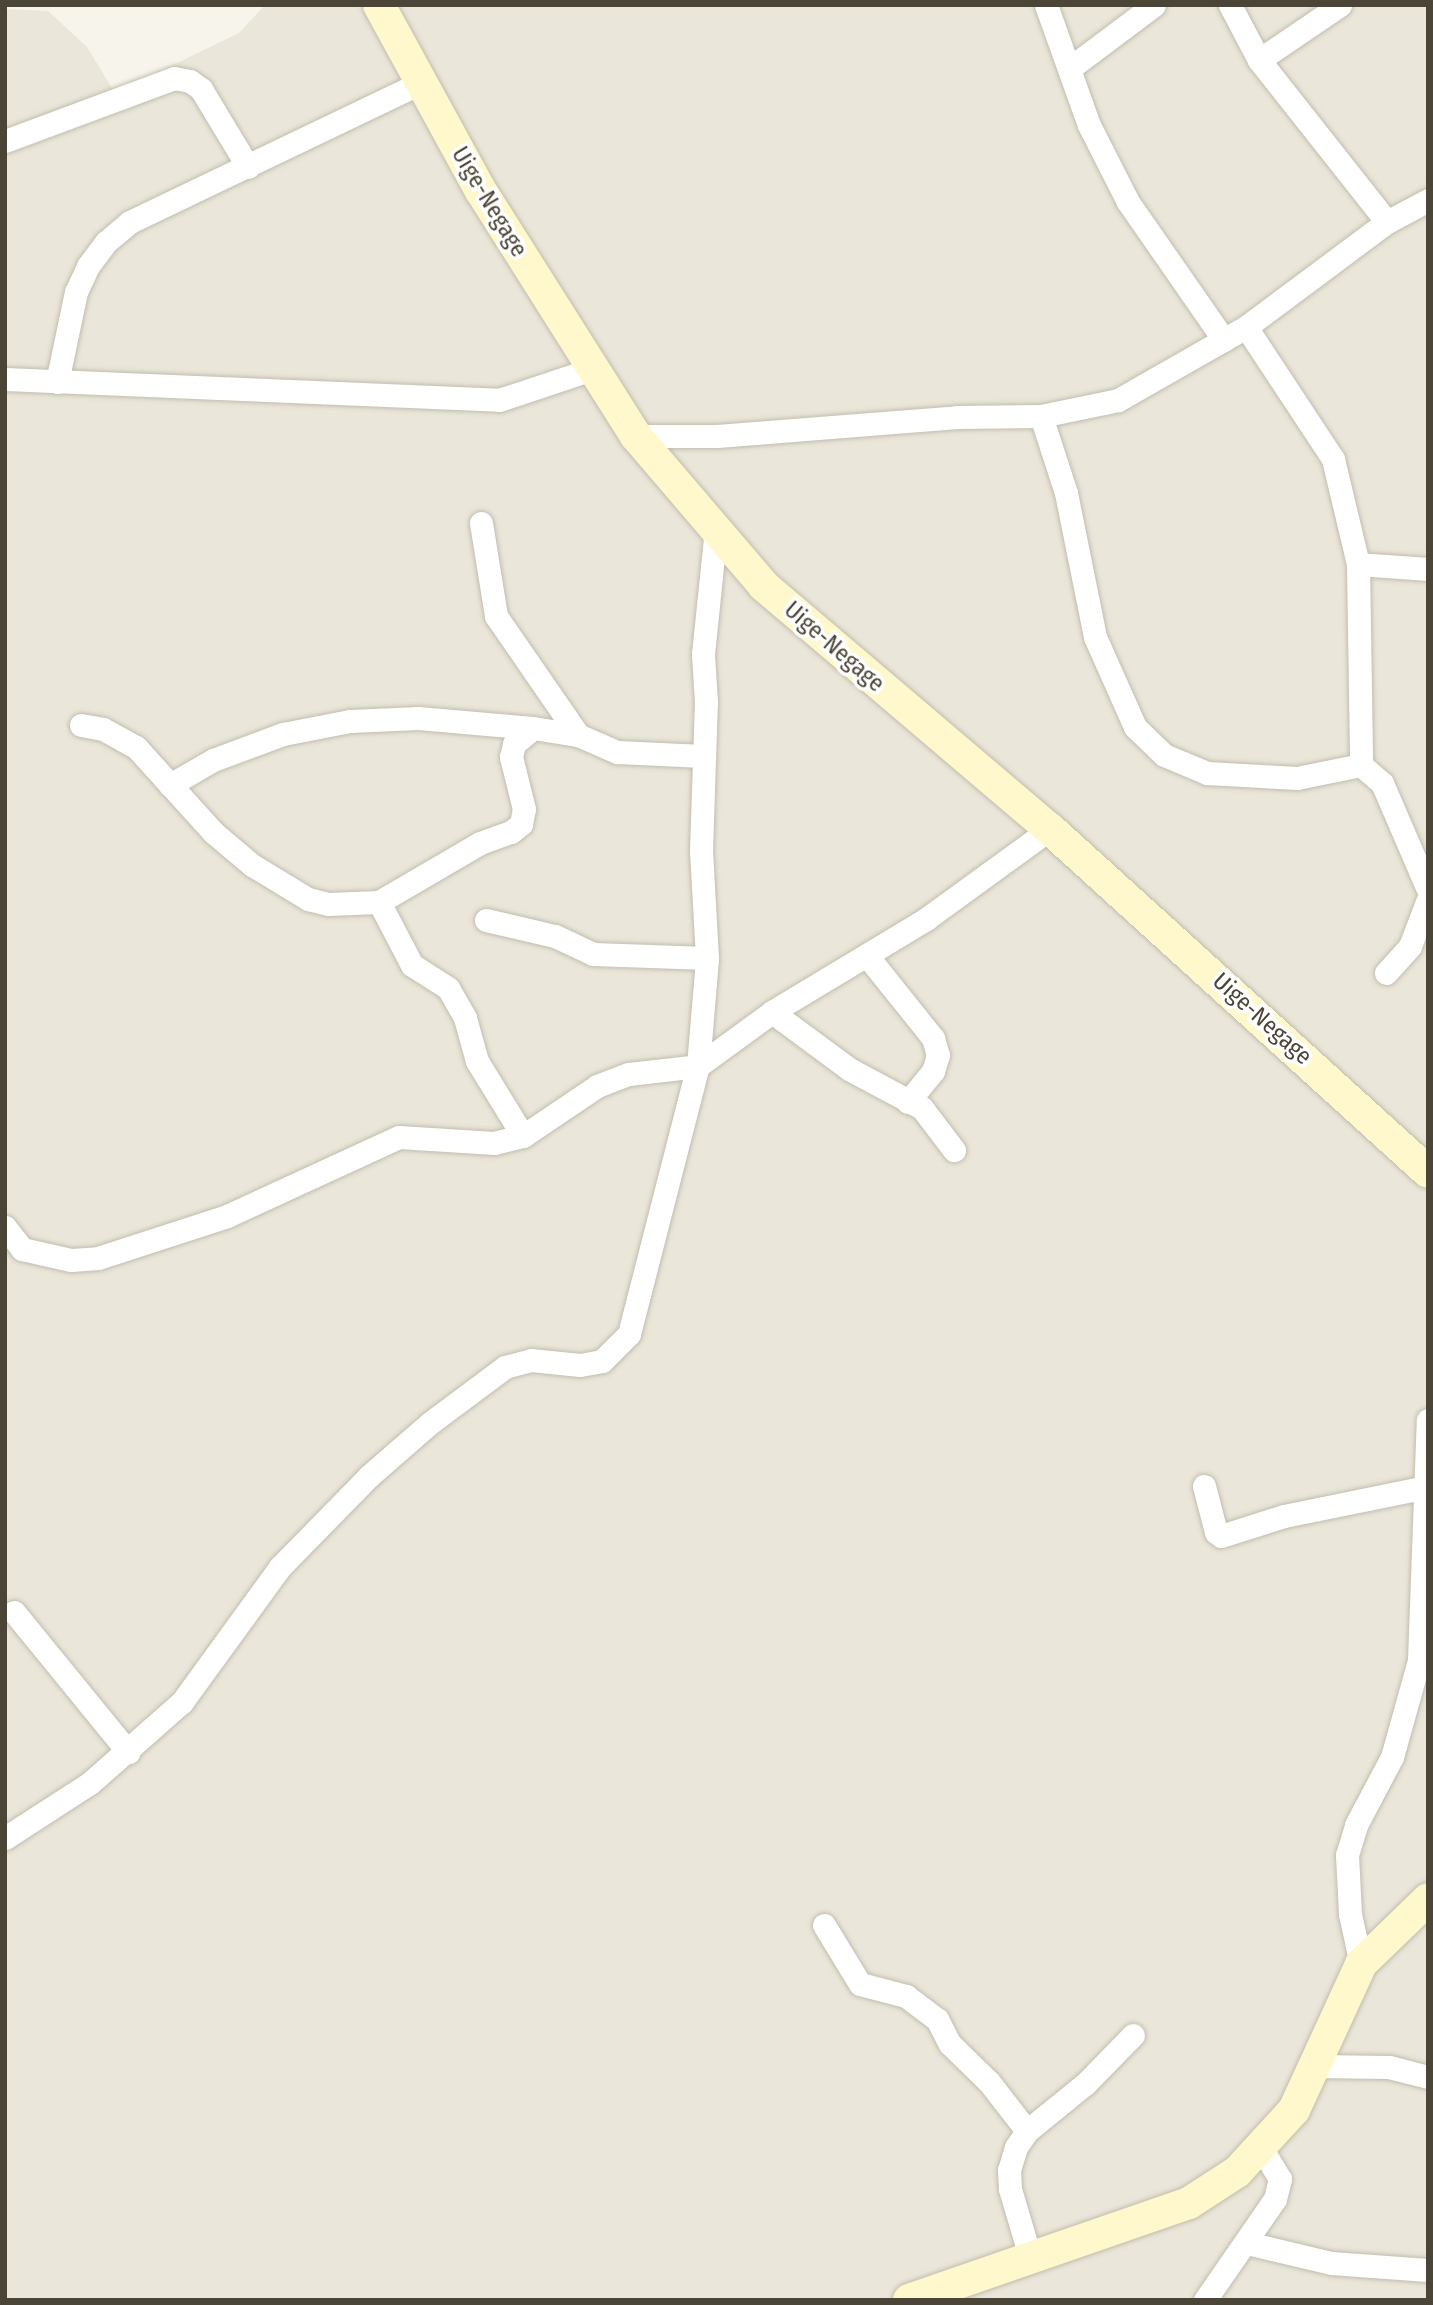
<!DOCTYPE html>
<html>
<head>
<meta charset="utf-8">
<style>
  body { margin:0 }
  #map { position:relative; width:1433px; height:2305px; overflow:hidden; background:#f6f4eb; font-family:"Fira Sans Condensed",sans-serif }
  div>[style] { position:absolute }
  .residential>* { inset:0; background:#eae6d9 }
  .roads { filter:drop-shadow(0 0 2px #c2bdad) drop-shadow(0 0 2px #c2bdad) }
  .street>* { height:23px; margin:-11.5px; padding:0 11.5px; transform-origin:11.5px; border-radius:11.5px; background:#fff }
  .secondary>* { height:32px; margin:-16px; padding:0 16px; transform-origin:16px; border-radius:16px; background:#fff8cc }
  span { translate:-50% -50%; white-space:nowrap; text-align:center; line-height:1.15; -webkit-text-stroke:7px #fff; paint-order:stroke }
  .street-label { font-size:24px; color:#4b4538 }
  .frame { position:absolute; inset:0; border:7px solid #4b4538; pointer-events:none }
</style>
</head>
<body>
<div id="map">
  <div class="residential">
    <i style="clip-path:polygon(265px 5px,1428px 5px,1428px 2300px,5px 2300px,5px 9px,48px 11px,87px 47px,115px 93px,239px 33px)"></i>
  </div>
  <div class="roads">
    <div class="street">
      <i style="left:1046px;top:5px;width:127px;rotate:70.3deg"></i>
      <i style="left:1089px;top:125px;width:86px;rotate:63.1deg"></i>
      <i style="left:1128px;top:202px;width:168px;rotate:55.2deg"></i>
      <i style="left:1230px;top:5px;width:62px;rotate:62.2deg"></i>
      <i style="left:1259px;top:60px;width:206px;rotate:51.7deg"></i>
      <i style="left:1259px;top:60px;width:98px;rotate:-34.2deg"></i>
      <i style="left:1070px;top:68px;width:105px;rotate:-36.9deg"></i>
      <i style="left:5px;top:141px;width:180px;rotate:-20.4deg"></i>
      <i style="left:174px;top:78px;width:16px;rotate:11deg"></i>
      <i style="left:190px;top:81px;width:14px;rotate:36deg"></i>
      <i style="left:201px;top:89px;width:91px;rotate:58.9deg"></i>
      <i style="left:1246px;top:327px;width:158px;rotate:56.6deg"></i>
      <i style="left:1333px;top:459px;width:108px;rotate:76.6deg"></i>
      <i style="left:1358px;top:564px;width:201px;rotate:89.1deg"></i>
      <i style="left:1361px;top:765px;width:28px;rotate:41deg"></i>
      <i style="left:1382px;top:783px;width:116px;rotate:66.7deg"></i>
      <i style="left:5px;top:379px;width:494px;rotate:2.4deg"></i>
      <i style="left:499px;top:400px;width:98px;rotate:-18.4deg"></i>
      <i style="left:57px;top:382px;width:92px;rotate:-78.1deg"></i>
      <i style="left:76px;top:292px;width:29px;rotate:-65deg"></i>
      <i style="left:88px;top:266px;width:30px;rotate:-53deg"></i>
      <i style="left:106px;top:242px;width:31px;rotate:-40deg"></i>
      <i style="left:130px;top:222px;width:322px;rotate:-25.6deg"></i>
      <i style="left:1041px;top:416px;width:81px;rotate:72deg"></i>
      <i style="left:1066px;top:493px;width:147px;rotate:78.6deg"></i>
      <i style="left:1095px;top:637px;width:98px;rotate:66deg"></i>
      <i style="left:1135px;top:727px;width:40px;rotate:44deg"></i>
      <i style="left:1164px;top:755px;width:47px;rotate:22.7deg"></i>
      <i style="left:1207px;top:773px;width:90px;rotate:3.2deg"></i>
      <i style="left:1297px;top:778px;width:65px;rotate:-11.5deg"></i>
      <i style="left:636px;top:436px;width:81px"></i>
      <i style="left:717px;top:436px;width:241px;rotate:-4.5deg"></i>
      <i style="left:957px;top:417px;width:84px;rotate:-0.7deg"></i>
      <i style="left:1041px;top:416px;width:79px;rotate:-11.7deg"></i>
      <i style="left:1118px;top:400px;width:147px;rotate:-29.7deg"></i>
      <i style="left:1246px;top:327px;width:176px;rotate:-36.7deg"></i>
      <i style="left:1387px;top:222px;width:47px;rotate:-28.2deg"></i>
      <i style="left:481px;top:523px;width:94px;rotate:80.8deg"></i>
      <i style="left:496px;top:616px;width:145px;rotate:55.4deg"></i>
      <i style="left:1358px;top:564px;width:70px;rotate:4.1deg"></i>
      <i style="left:81px;top:725px;width:22px;rotate:10deg"></i>
      <i style="left:103px;top:729px;width:38px;rotate:29deg"></i>
      <i style="left:136px;top:747px;width:116px;rotate:47.8deg"></i>
      <i style="left:214px;top:833px;width:50px;rotate:40.1deg"></i>
      <i style="left:252px;top:865px;width:66px;rotate:31.3deg"></i>
      <i style="left:308px;top:899px;width:21px;rotate:14deg"></i>
      <i style="left:328px;top:904px;width:51px;rotate:-2.2deg"></i>
      <i style="left:379px;top:902px;width:117px;rotate:-30.3deg"></i>
      <i style="left:480px;top:843px;width:33px;rotate:-20deg"></i>
      <i style="left:511px;top:832px;width:13px;rotate:-39deg"></i>
      <i style="left:521px;top:824px;width:15px;rotate:-79deg"></i>
      <i style="left:524px;top:809px;width:54px;rotate:-104deg"></i>
      <i style="left:511px;top:757px;width:13px;rotate:-77deg"></i>
      <i style="left:514px;top:744px;width:25px;rotate:-40deg"></i>
      <i style="left:170px;top:785px;width:50px;rotate:-30.2deg"></i>
      <i style="left:213px;top:760px;width:75px;rotate:-20.4deg"></i>
      <i style="left:283px;top:734px;width:68px;rotate:-11deg"></i>
      <i style="left:350px;top:721px;width:68px;rotate:-2.5deg"></i>
      <i style="left:418px;top:718px;width:115px;rotate:5deg"></i>
      <i style="left:533px;top:728px;width:46px;rotate:8.8deg"></i>
      <i style="left:578px;top:735px;width:43px;rotate:23.6deg"></i>
      <i style="left:617px;top:752px;width:86px;rotate:2.7deg"></i>
      <i style="left:379px;top:902px;width:71px;rotate:62.4deg"></i>
      <i style="left:412px;top:965px;width:43px;rotate:32.6deg"></i>
      <i style="left:448px;top:988px;width:34px;rotate:60deg"></i>
      <i style="left:465px;top:1018px;width:45px;rotate:74.4deg"></i>
      <i style="left:477px;top:1061px;width:88px;rotate:58.5deg"></i>
      <i style="left:486px;top:920px;width:71px;rotate:13.1deg"></i>
      <i style="left:555px;top:936px;width:42px;rotate:25.3deg"></i>
      <i style="left:593px;top:954px;width:114px;rotate:2deg"></i>
      <i style="left:868px;top:957px;width:104px;rotate:51.3deg"></i>
      <i style="left:933px;top:1038px;width:18px;rotate:74deg"></i>
      <i style="left:938px;top:1055px;width:17px;rotate:107deg"></i>
      <i style="left:933px;top:1071px;width:40px;rotate:129deg"></i>
      <i style="left:1386px;top:973px;width:36px;rotate:-48deg"></i>
      <i style="left:1410px;top:946px;width:50px;rotate:-69deg"></i>
      <i style="left:772px;top:1012px;width:96px;rotate:36.5deg"></i>
      <i style="left:849px;top:1069px;width:83px;rotate:28.1deg"></i>
      <i style="left:922px;top:1108px;width:53px;rotate:52.7deg"></i>
      <i style="left:5px;top:1227px;width:28px;rotate:52deg"></i>
      <i style="left:22px;top:1249px;width:50px;rotate:12.7deg"></i>
      <i style="left:71px;top:1260px;width:27px;rotate:-4deg"></i>
      <i style="left:98px;top:1258px;width:136px;rotate:-18deg"></i>
      <i style="left:227px;top:1216px;width:189px;rotate:-24.7deg"></i>
      <i style="left:399px;top:1137px;width:95px;rotate:3.6deg"></i>
      <i style="left:494px;top:1143px;width:30px;rotate:-14deg"></i>
      <i style="left:523px;top:1136px;width:89px;rotate:-34deg"></i>
      <i style="left:597px;top:1086px;width:34px;rotate:-21deg"></i>
      <i style="left:629px;top:1074px;width:69px;rotate:-6.6deg"></i>
      <i style="left:698px;top:1066px;width:92px;rotate:-36.1deg"></i>
      <i style="left:772px;top:1012px;width:180px;rotate:-31.1deg"></i>
      <i style="left:926px;top:919px;width:153px;rotate:-36deg"></i>
      <i style="left:1204px;top:1486px;width:48px;rotate:75.4deg"></i>
      <i style="left:1216px;top:1532px;width:6px;rotate:39deg"></i>
      <i style="left:1221px;top:1536px;width:66px;rotate:-17.6deg"></i>
      <i style="left:1284px;top:1516px;width:141px;rotate:-11.5deg"></i>
      <i style="left:14px;top:1612px;width:181px;rotate:50.8deg"></i>
      <i style="left:5px;top:1838px;width:101px;rotate:-32.9deg"></i>
      <i style="left:90px;top:1783px;width:123px;rotate:-41.4deg"></i>
      <i style="left:182px;top:1702px;width:167px;rotate:-54deg"></i>
      <i style="left:280px;top:1567px;width:127px;rotate:-45.6deg"></i>
      <i style="left:369px;top:1476px;width:81px;rotate:-41deg"></i>
      <i style="left:430px;top:1423px;width:94px;rotate:-36.7deg"></i>
      <i style="left:505px;top:1367px;width:27px;rotate:-15deg"></i>
      <i style="left:531px;top:1360px;width:49px;rotate:5.8deg"></i>
      <i style="left:580px;top:1365px;width:22px;rotate:-10deg"></i>
      <i style="left:602px;top:1361px;width:38px;rotate:-45deg"></i>
      <i style="left:629px;top:1334px;width:277px;rotate:-75.6deg"></i>
      <i style="left:698px;top:1066px;width:108px;rotate:-85.2deg"></i>
      <i style="left:707px;top:958px;width:107px;rotate:-93.2deg"></i>
      <i style="left:701px;top:851px;width:149px;rotate:-88.1deg"></i>
      <i style="left:706px;top:702px;width:48px;rotate:-93.6deg"></i>
      <i style="left:703px;top:654px;width:126px;rotate:-84.1deg"></i>
      <i style="left:824px;top:1925px;width:69px;rotate:58.6deg"></i>
      <i style="left:860px;top:1984px;width:48px;rotate:14.6deg"></i>
      <i style="left:906px;top:1996px;width:39px;rotate:37deg"></i>
      <i style="left:937px;top:2019px;width:28px;rotate:63deg"></i>
      <i style="left:950px;top:2044px;width:54px;rotate:44.3deg"></i>
      <i style="left:989px;top:2082px;width:62px;rotate:52.2deg"></i>
      <i style="left:1361px;top:1964px;width:51px;rotate:-102.4deg"></i>
      <i style="left:1350px;top:1914px;width:59px;rotate:-92.9deg"></i>
      <i style="left:1347px;top:1855px;width:31px;rotate:-73deg"></i>
      <i style="left:1356px;top:1825px;width:77px;rotate:-62.1deg"></i>
      <i style="left:1392px;top:1757px;width:101px;rotate:-74.4deg"></i>
      <i style="left:1419px;top:1660px;width:240px;rotate:-87.9deg"></i>
      <i style="left:1316px;top:2066px;width:73px;rotate:0.8deg"></i>
      <i style="left:1389px;top:2067px;width:40px;rotate:14.4deg"></i>
      <i style="left:1247px;top:2243px;width:86px;rotate:13.4deg"></i>
      <i style="left:1331px;top:2263px;width:97px;rotate:4.1deg"></i>
      <i style="left:1031px;top:2260px;width:74px;rotate:-106.5deg"></i>
      <i style="left:1010px;top:2189px;width:19px;rotate:-93deg"></i>
      <i style="left:1009px;top:2170px;width:24px;rotate:-73deg"></i>
      <i style="left:1016px;top:2147px;width:19px;rotate:-55deg"></i>
      <i style="left:1027px;top:2131px;width:76px;rotate:-39.1deg"></i>
      <i style="left:1086px;top:2083px;width:67px;rotate:-45.6deg"></i>
      <i style="left:1205px;top:2300px;width:123px;rotate:-55.3deg"></i>
      <i style="left:1275px;top:2199px;width:21px;rotate:-76deg"></i>
      <i style="left:1280px;top:2179px;width:35px;rotate:-121deg"></i>
    </div>
    <div class="secondary">
      <i style="left:379px;top:5px;width:212px;rotate:61.3deg"></i>
      <i style="left:481px;top:191px;width:290px;rotate:57.7deg"></i>
      <i style="left:636px;top:436px;width:197px;rotate:49.5deg"></i>
      <i style="left:764px;top:586px;width:375px;rotate:40.4deg"></i>
      <i style="left:1050px;top:829px;width:510px;rotate:42.22deg"></i>
      <i style="left:909px;top:2300px;width:296px;rotate:-19.1deg"></i>
      <i style="left:1189px;top:2203px;width:57px;rotate:-32.9deg"></i>
      <i style="left:1237px;top:2172px;width:84px;rotate:-47.4deg"></i>
      <i style="left:1294px;top:2110px;width:161px;rotate:-65.3deg"></i>
      <i style="left:1361px;top:1964px;width:93px;rotate:-44.1deg"></i>
    </div>
  </div>
  <div class="street-label">
    <span style="left:489px;top:202px;rotate:59deg">Uige-Negage</span>
    <span style="left:834px;top:647px;rotate:41deg">Uige-Negage</span>
    <span style="left:1262px;top:1019px;rotate:42deg">Uige-Negage</span>
  </div>
  <div class="frame"></div>
</div>
</body>
</html>
